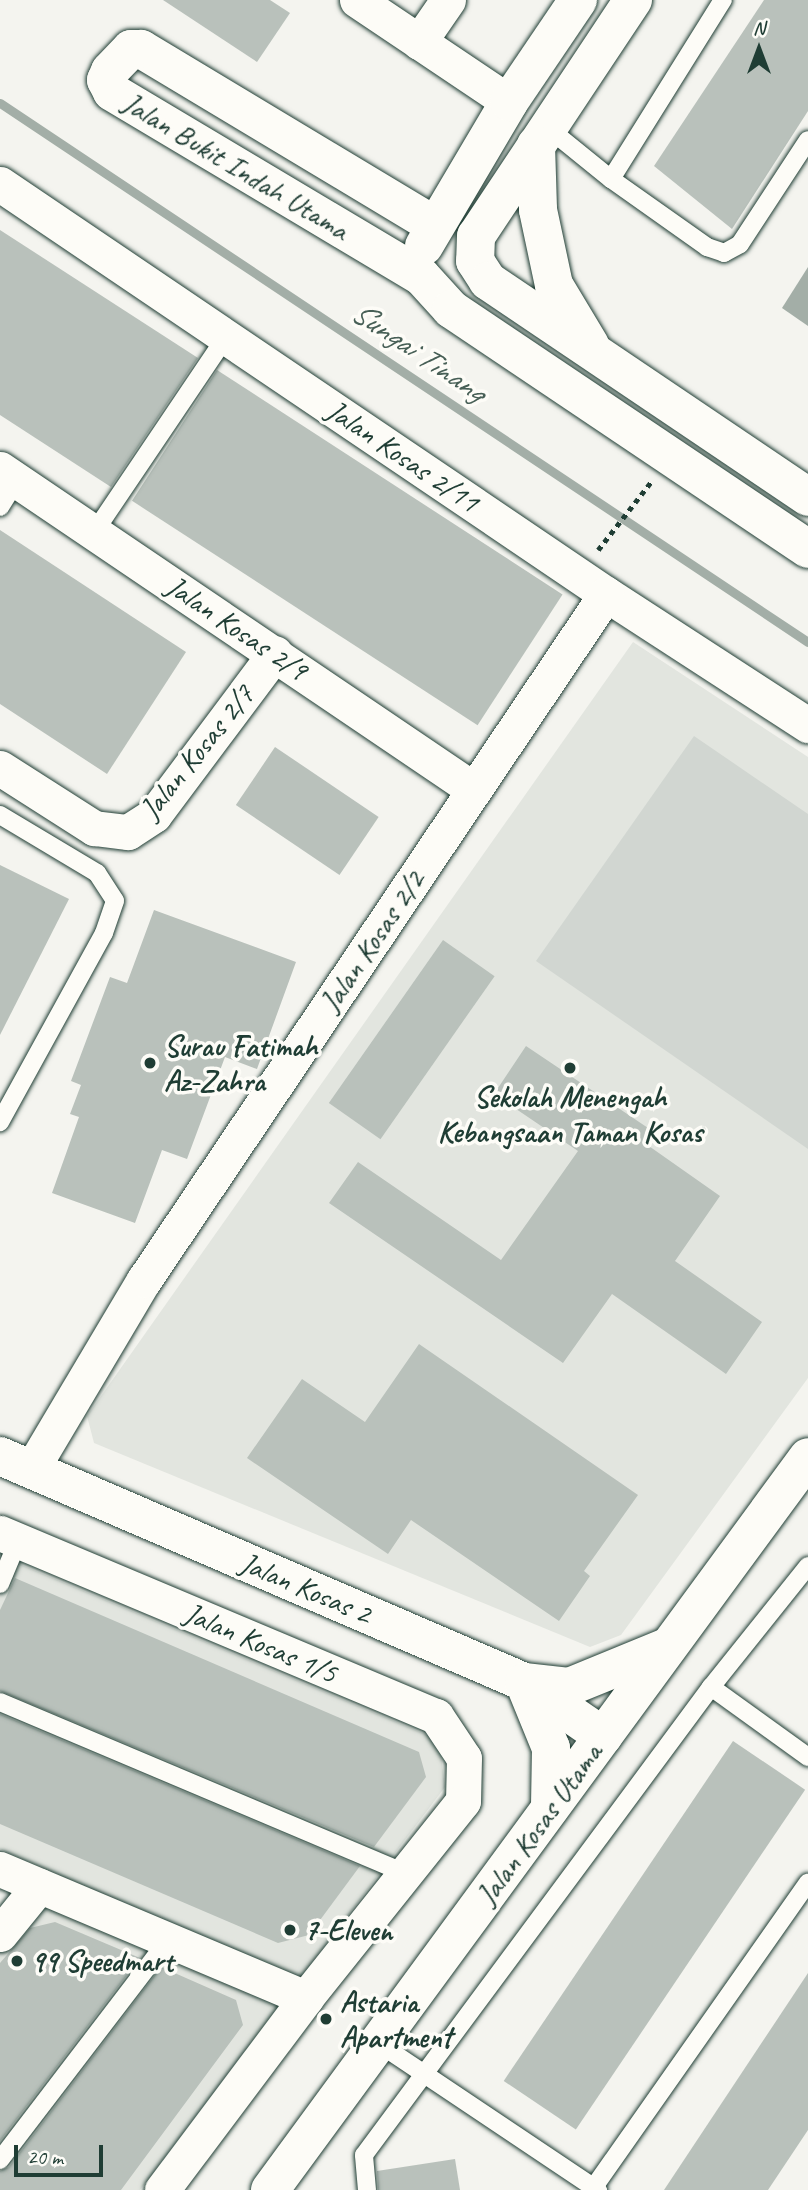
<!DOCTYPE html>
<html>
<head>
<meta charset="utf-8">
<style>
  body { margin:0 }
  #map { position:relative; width:808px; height:2190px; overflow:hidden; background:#f4f4ef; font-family:Caveat,sans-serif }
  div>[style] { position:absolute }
  .built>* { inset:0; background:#e2e5df }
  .green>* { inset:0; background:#d1d6d1 }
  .water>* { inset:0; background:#a3aea7 }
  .stream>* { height:9px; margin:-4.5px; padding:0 4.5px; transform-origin:4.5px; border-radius:4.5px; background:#a3aea7 }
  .building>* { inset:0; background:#b9c1bb; transform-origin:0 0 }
  .path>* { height:4.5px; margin-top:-2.25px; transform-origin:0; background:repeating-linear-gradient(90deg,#1f3d34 0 5px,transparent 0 10px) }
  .roads { filter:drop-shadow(0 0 2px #1f3d34) drop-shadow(0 0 2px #1f3d34) }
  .lane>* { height:18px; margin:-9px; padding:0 9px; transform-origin:9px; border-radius:9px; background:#fdfcf7 }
  .street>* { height:35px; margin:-17.5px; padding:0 17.5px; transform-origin:17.5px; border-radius:17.5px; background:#fdfcf7 }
  .secondary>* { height:38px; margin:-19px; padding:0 19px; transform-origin:19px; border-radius:19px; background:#fdfcf7 }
  .dots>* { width:19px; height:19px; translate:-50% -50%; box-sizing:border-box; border:4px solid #fdfcf7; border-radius:50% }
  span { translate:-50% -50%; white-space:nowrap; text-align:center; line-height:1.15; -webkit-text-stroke:7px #fdfcf7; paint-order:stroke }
  .street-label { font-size:30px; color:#1f3d34 }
  .poi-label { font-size:30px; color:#1f3d34; font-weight:700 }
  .left { translate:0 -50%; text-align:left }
  .water-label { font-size:32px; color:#475f56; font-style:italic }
  .north { position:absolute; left:724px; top:14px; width:70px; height:70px; -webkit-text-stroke:5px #fdfcf7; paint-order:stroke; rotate:0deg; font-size:19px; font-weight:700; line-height:28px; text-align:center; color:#1f3d34 }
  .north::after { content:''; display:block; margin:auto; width:24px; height:32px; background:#1f3d34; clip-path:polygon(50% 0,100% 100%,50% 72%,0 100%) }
  .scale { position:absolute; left:14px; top:2145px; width:89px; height:32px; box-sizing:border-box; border:4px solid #1f3d34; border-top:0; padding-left:9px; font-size:21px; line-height:24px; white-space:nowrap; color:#1f3d34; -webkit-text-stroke:5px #fdfcf7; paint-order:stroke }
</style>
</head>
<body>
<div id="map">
  <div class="built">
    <i style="clip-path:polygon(633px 642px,808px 757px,808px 1378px,621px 1635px,590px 1647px,94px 1443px,87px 1416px)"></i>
    <i style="clip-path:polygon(0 1556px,439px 1740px,445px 1787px,140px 2190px,0 2190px,0 1950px,60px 1875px,0 1849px)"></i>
  </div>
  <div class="green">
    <i style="clip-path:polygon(694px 736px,808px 814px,808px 1149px,536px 961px)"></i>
  </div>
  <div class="water">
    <i style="clip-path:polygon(808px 267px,808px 326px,782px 308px)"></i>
  </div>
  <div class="stream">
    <i style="left:0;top:103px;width:971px;rotate:33.71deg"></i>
  </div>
  <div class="building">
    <i style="clip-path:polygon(163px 0,270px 0,290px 13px,257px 62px)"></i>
    <i style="clip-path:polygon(764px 0,808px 0,808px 111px,732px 229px,654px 166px)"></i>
    <i style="clip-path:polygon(0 230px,198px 358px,111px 487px,0 415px)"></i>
    <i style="left:217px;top:370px;width:412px;height:156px;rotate:33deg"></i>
    <i style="clip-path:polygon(0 530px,186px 652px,107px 774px,0 704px)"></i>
    <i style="left:275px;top:747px;width:125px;height:70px;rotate:34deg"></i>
    <i style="clip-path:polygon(0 865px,69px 899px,0 1035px)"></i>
    <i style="clip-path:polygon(154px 910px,296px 962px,257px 1069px,225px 1057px,187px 1159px,162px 1150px,135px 1223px,52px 1193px,79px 1117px,70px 1114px,81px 1085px,71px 1081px,110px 977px,127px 983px)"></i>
    <i style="left:443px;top:940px;width:63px;height:199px;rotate:35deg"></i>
    <i style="clip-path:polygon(526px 1046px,654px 1132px,646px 1144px,720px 1196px,675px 1261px,762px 1322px,726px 1374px,612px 1294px,563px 1363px,329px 1203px,358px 1162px,501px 1260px,578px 1151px,494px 1094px)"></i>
    <i style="clip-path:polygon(419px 1344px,638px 1495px,584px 1571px,590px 1576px,559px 1621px,411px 1520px,388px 1554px,247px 1458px,302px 1379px,365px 1422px)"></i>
    <i style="clip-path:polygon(15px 1578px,419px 1752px,426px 1777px,374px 1847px,0 1691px,0 1610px)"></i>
    <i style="clip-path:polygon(0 1714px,360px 1866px,309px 1935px,278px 1943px,0 1824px)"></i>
    <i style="left:733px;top:1741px;width:87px;height:410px;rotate:34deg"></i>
    <i style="clip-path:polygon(55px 1922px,140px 1958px,0 2141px,0 1963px,30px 1928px)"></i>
    <i style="clip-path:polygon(161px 1967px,236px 2000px,243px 2025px,121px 2190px,0 2190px,0 2171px,9px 2167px)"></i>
    <i style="clip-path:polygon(808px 1973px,808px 2130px,768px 2190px,664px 2190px)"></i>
    <i style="clip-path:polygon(455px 2159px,460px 2190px,378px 2190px,377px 2171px)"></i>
  </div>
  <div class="path">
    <i style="left:598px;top:550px;width:86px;rotate:-52.1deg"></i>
  </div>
  <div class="roads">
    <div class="lane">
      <i style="left:548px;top:128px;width:81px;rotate:39deg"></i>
      <i style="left:611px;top:179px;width:211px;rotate:-58deg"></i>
      <i style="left:611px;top:179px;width:118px;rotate:35.3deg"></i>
      <i style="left:707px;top:247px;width:18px;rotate:19deg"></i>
      <i style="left:724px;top:253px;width:18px;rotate:-29deg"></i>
      <i style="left:740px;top:244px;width:124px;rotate:-56.8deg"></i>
      <i style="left:0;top:507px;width:32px;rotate:-58deg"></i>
      <i style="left:93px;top:534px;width:236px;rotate:-56deg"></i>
      <i style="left:0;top:815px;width:113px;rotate:30.9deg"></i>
      <i style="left:97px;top:873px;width:33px;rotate:57deg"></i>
      <i style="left:115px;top:901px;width:34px;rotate:109deg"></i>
      <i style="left:104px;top:933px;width:216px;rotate:118.8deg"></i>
      <i style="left:0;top:1584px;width:47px;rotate:-67.3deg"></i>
      <i style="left:711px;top:1687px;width:120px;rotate:35.8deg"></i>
      <i style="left:0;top:1702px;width:443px;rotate:22.9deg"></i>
      <i style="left:378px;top:2043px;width:265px;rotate:33.8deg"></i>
      <i style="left:0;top:2160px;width:277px;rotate:-52.6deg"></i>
      <i style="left:594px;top:2187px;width:372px;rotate:-54.9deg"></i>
      <i style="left:367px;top:2190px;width:35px;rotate:-95deg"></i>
      <i style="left:364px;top:2155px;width:583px;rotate:-53.44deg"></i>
      <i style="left:711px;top:1687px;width:155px;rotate:-51.3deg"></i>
    </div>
    <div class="street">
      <i style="left:357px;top:0;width:183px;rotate:33.9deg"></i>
      <i style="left:419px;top:42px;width:51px;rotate:-55.4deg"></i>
      <i style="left:0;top:184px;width:732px;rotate:34.08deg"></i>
      <i style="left:606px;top:594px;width:241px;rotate:33deg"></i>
      <i style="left:0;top:469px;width:571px;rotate:34.08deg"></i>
      <i style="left:0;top:768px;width:112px;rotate:32.6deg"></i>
      <i style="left:94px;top:828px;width:34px;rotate:7deg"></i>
      <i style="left:128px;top:832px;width:31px;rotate:-33deg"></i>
      <i style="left:154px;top:815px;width:202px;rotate:-53.2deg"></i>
      <i style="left:31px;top:1470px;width:221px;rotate:-59.3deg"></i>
      <i style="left:144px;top:1280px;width:827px;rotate:-56.04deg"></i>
      <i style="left:0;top:1533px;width:473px;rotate:22.8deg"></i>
      <i style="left:436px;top:1716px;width:50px;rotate:56.3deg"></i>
      <i style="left:464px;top:1758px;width:43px;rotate:91.3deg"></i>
      <i style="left:463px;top:1801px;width:252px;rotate:128.6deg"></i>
      <i style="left:306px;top:1998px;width:240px;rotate:126.9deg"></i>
      <i style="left:0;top:1869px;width:332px;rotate:22.9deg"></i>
      <i style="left:0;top:1934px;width:62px;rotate:-50.9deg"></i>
    </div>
    <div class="secondary">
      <i style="left:633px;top:0;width:283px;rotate:123.6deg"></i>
      <i style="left:476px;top:236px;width:25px;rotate:92deg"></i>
      <i style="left:475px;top:261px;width:24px;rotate:57deg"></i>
      <i style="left:488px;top:281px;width:386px;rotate:34deg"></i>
      <i style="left:536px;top:145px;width:65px;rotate:88.2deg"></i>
      <i style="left:538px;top:210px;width:77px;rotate:78deg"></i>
      <i style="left:554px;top:285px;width:70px;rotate:59deg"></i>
      <i style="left:434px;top:225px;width:342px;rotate:-149deg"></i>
      <i style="left:141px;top:49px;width:10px;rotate:180deg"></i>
      <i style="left:131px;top:49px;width:30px;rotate:134deg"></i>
      <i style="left:110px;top:71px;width:10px;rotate:114deg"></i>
      <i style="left:106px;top:80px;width:13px;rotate:63deg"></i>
      <i style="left:112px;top:92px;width:360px;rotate:30.8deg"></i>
      <i style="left:421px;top:276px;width:45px;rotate:47.7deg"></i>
      <i style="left:451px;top:309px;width:430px;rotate:33.9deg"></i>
      <i style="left:424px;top:246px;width:167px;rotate:-59.4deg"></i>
      <i style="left:509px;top:102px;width:123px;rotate:-55.9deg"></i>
      <i style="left:0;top:1456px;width:571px;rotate:23.33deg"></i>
      <i style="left:524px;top:1682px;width:96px;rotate:34.4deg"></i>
      <i style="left:524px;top:1682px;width:71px;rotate:67.8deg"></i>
      <i style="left:551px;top:1748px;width:60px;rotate:91deg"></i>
      <i style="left:526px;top:1682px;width:43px;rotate:6.6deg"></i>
      <i style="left:569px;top:1687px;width:106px;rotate:-22.2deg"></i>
      <i style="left:270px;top:2190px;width:909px;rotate:-53.72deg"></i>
    </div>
  </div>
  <div class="dots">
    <i style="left:150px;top:1063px;background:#1f3d34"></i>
    <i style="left:570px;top:1068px;background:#1f3d34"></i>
    <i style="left:290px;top:1930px;background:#1f3d34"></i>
    <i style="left:17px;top:1961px;background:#1f3d34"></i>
    <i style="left:326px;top:2019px;background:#1f3d34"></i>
  </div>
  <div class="street-label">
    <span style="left:236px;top:166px;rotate:31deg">Jalan Bukit Indah Utama</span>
    <span style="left:403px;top:456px;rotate:34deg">Jalan Kosas 2/11</span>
    <span style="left:237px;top:628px;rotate:34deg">Jalan Kosas 2/9</span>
    <span style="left:197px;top:752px;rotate:-51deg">Jalan Kosas 2/7</span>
    <span style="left:372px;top:941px;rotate:-56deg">Jalan Kosas 2/2</span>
    <span style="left:306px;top:1588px;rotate:23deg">Jalan Kosas 2</span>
    <span style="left:261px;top:1643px;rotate:23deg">Jalan Kosas 1/5</span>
    <span style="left:539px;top:1824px;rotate:-54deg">Jalan Kosas Utama</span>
  </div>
  <div class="poi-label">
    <span class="left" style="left:164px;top:1063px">Surau Fatimah<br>Az-Zahra</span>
    <span style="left:570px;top:1114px">Sekolah Menengah<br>Kebangsaan Taman Kosas</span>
    <span class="left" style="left:304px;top:1930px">7-Eleven</span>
    <span class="left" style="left:31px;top:1961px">99 Speedmart</span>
    <span class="left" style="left:340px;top:2019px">Astaria<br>Apartment</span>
  </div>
  <div class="water-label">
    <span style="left:418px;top:352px;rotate:34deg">Sungai Tinang</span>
  </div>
  <div class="north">N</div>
  <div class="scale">20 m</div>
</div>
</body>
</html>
